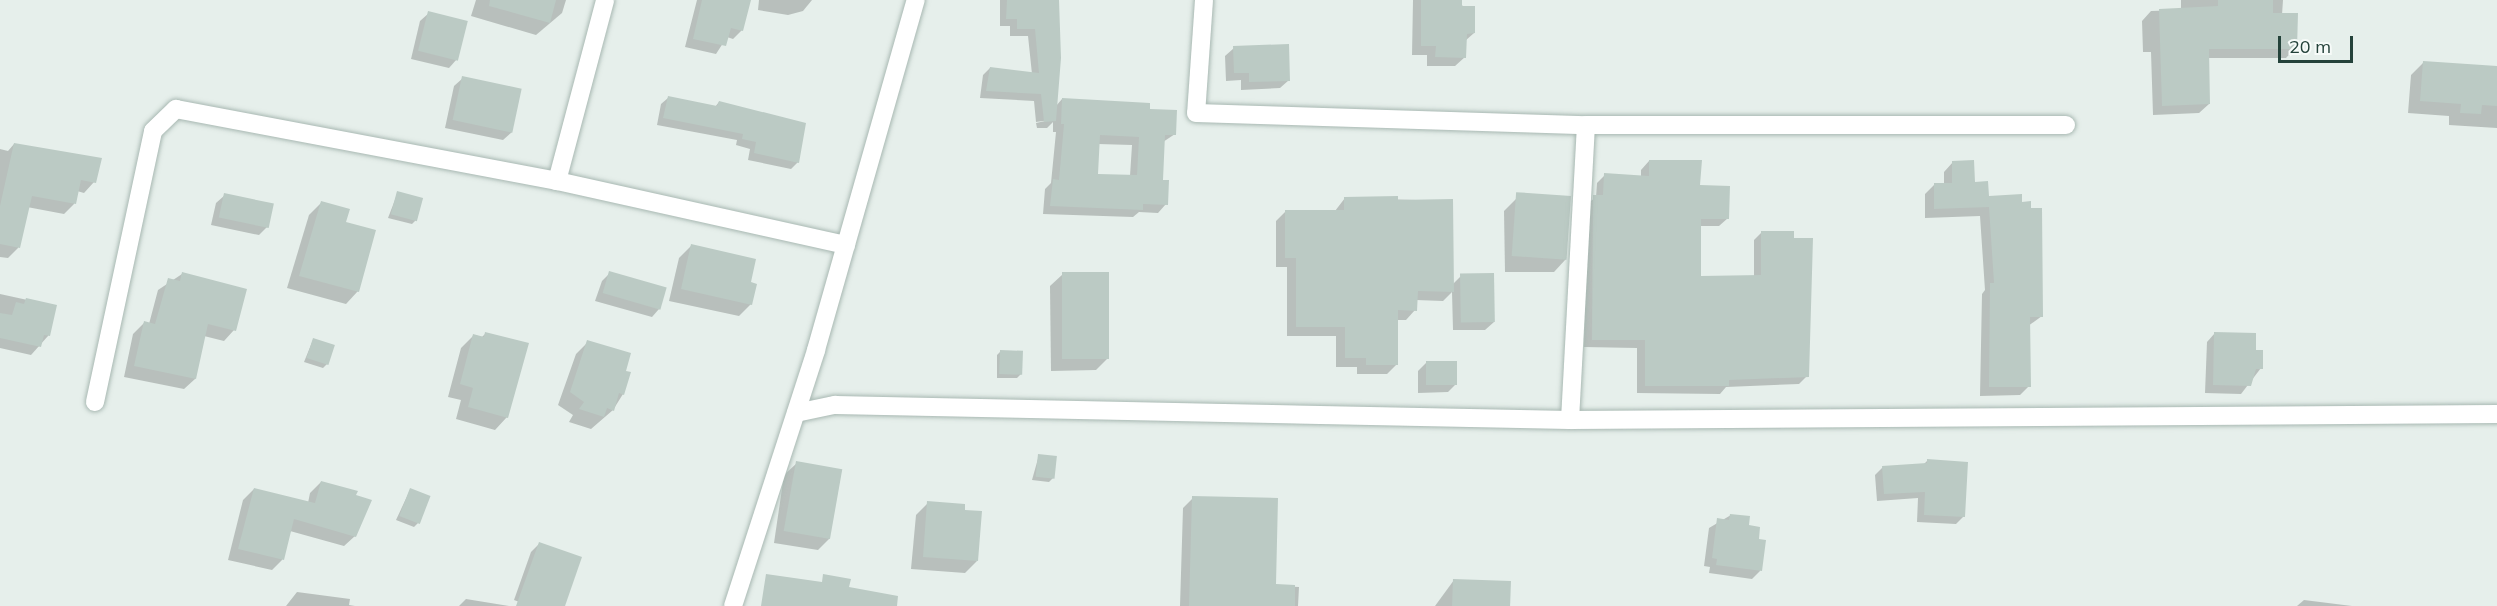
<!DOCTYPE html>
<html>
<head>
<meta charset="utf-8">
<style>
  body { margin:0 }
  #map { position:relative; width:2497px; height:606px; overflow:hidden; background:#e6efeb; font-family:Mulish,sans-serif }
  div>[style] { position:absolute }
  .shadow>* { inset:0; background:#0003 }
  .building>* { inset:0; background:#bbcac4; transform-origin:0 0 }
  .roads { filter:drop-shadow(0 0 2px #a8b8b2) drop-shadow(0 0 2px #a8b8b2) }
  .street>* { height:18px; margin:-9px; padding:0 9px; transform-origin:9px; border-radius:9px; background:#fff }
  span { translate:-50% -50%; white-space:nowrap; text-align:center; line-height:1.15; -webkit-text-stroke:5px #f7fbf9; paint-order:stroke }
  .scale { position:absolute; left:2278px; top:36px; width:75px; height:27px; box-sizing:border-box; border:3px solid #24423a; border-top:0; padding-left:8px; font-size:18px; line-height:21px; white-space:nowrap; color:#24423a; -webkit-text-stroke:4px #f7fbf9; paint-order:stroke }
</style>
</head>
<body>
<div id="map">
  <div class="shadow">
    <i style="clip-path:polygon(476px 0,566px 0,562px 13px,536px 35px,471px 16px)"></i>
    <i style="clip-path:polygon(697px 0,749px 0,742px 30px,733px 39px,727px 37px,716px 54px,685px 47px)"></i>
    <i style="clip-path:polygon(759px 0,812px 0,803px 11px,788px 15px,758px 10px)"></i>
    <i style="clip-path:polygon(evenodd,1000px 0,1058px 0,1056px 106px,1062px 99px,1149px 110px,1175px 134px,1163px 142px,1161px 181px,1166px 204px,1158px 213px,1139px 212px,1133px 217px,1043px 214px,1045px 189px,1051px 183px,1056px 132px,1053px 132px,1053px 122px,1047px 128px,1037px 128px,1036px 123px,1050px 120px,1036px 122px,1034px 101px,980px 98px,983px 75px,990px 68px,1032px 74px,1028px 36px,1010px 36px,1010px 26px,1000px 26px,1000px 0,1098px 144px,1132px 145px,1130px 176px,1097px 175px,1098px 144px)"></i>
    <i style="clip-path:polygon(1413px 0,1460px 0,1474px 33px,1465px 41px,1465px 57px,1455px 66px,1427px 66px,1427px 55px,1412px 55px)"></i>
    <i style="clip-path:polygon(2181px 0,2283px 0,2282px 15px,2295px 48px,2286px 58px,2208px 58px,2209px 104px,2199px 113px,2153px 115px,2151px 52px,2143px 52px,2142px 21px,2151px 11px,2181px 10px)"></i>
    <i style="clip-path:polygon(429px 13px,457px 59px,449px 68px,411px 59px,420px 21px)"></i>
    <i style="clip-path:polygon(1234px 48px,1289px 80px,1280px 88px,1241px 90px,1241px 80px,1226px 81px,1225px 56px)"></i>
    <i style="clip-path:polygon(2423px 63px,2497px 68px,2497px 128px,2449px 125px,2449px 116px,2408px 113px,2411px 75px)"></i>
    <i style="clip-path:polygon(463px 78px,512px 132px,503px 140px,445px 128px,454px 86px)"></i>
    <i style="clip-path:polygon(668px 98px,715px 107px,719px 102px,798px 162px,791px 169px,748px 160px,750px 149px,736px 145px,737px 140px,657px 125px,661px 104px)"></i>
    <i style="clip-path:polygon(14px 144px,94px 182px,84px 193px,77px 191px,74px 204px,64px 214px,27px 207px,18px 248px,8px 258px,0 257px,0 149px,8px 151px)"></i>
    <i style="clip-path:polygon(1649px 161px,1699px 187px,1728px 218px,1719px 226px,1700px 226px,1699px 277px,1754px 277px,1754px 240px,1762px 232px,1807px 376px,1799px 384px,1726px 387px,1720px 394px,1637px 393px,1637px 348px,1584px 347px,1586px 205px,1596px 197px,1597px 183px,1605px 175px,1641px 177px,1641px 170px)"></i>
    <i style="clip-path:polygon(1953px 162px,1987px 197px,2021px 203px,2042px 316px,2028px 326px,2029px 386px,2020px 395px,1980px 396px,1982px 294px,1985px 290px,1980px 216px,1925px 218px,1925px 194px,1934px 185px,1944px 185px,1944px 172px)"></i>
    <i style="clip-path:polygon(398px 192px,416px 220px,412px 224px,388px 218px)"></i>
    <i style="clip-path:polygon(225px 195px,272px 205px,267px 227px,259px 235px,211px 225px,216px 203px)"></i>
    <i style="clip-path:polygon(1345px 198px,1452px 201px,1453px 284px,1461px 276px,1494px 322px,1485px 330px,1453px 330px,1452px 292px,1443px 301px,1416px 300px,1415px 310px,1406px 320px,1396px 320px,1397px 364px,1387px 374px,1357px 374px,1357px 367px,1336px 367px,1336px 336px,1287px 336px,1287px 267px,1276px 267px,1276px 221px,1286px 211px,1335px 211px)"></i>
    <i style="clip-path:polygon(1516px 199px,1566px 259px,1554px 272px,1505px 272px,1504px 211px)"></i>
    <i style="clip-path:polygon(321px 203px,344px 223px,358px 291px,346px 304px,287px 288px,309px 215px)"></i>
    <i style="clip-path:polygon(691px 246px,749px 284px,751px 304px,739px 316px,669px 301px,679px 258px)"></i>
    <i style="clip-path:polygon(610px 273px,659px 309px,652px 317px,595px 301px,602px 281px)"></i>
    <i style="clip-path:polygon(182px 274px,234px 330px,224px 341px,204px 336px,195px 379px,184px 389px,124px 377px,133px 334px,144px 323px,149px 324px,158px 290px)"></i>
    <i style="clip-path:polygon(1063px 274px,1108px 358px,1096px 370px,1051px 371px,1050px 286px)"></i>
    <i style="clip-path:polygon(0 294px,55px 306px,48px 336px,31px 355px,0 348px)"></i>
    <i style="clip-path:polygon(486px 333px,507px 417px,495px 430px,456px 419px,461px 400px,448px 397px,461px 348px,474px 335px,482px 337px)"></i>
    <i style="clip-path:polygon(2215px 333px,2254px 351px,2261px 368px,2241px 394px,2205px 393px,2207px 342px)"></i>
    <i style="clip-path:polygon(313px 340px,327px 364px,323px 368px,304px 362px)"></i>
    <i style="clip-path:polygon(588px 342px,624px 372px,623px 394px,613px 410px,591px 429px,569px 422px,573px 415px,558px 405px,576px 354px)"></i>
    <i style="clip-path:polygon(1001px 351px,1021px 374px,1017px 378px,997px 378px,997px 355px)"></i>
    <i style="clip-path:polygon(1426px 363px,1456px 384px,1448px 392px,1418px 393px,1418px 371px)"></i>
    <i style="clip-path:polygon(1039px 455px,1053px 478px,1049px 482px,1032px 480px)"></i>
    <i style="clip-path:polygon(1927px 461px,1964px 516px,1956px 524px,1917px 522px,1918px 498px,1877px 501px,1875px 475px,1883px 467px,1923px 465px)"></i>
    <i style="clip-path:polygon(797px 463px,830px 538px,818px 550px,774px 543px,784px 475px)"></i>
    <i style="clip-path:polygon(321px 482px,355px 536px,344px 546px,290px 531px,282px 560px,272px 570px,228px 560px,243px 500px,254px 489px,308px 503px,310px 493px)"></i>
    <i style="clip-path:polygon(410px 490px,418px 523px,414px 527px,396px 520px)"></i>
    <i style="clip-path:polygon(1193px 498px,1275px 586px,1299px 587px,1298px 606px,1180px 606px,1183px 508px)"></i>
    <i style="clip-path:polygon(928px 503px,977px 561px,965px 573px,911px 569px,916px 515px)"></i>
    <i style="clip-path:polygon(1731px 515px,1747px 527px,1757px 540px,1760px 571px,1752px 579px,1709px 573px,1710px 567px,1704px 566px,1709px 528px)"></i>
    <i style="clip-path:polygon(539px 544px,564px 606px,530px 606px,514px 600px,531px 552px)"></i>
    <i style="clip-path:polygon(1454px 580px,1508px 606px,1435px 606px)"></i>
    <i style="clip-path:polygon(297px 592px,350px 599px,349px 605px,355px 606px,286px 606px)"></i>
    <i style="clip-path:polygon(466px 599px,509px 606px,459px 606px)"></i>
    <i style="clip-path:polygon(2304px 600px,2352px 606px,2297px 606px)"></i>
  </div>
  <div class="building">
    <i style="clip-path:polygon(490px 0,556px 0,550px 23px,489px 6px)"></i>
    <i style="clip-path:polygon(702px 0,751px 0,743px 31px,731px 28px,726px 46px,693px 39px)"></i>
    <i style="clip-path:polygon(1007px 0,1059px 0,1061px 58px,1056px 121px,1044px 122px,1041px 94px,986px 91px,990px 67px,1039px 73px,1035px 29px,1017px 29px,1017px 19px,1006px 19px)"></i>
    <i style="clip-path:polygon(1421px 0,1462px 0,1462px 6px,1475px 6px,1475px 33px,1467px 34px,1466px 58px,1435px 57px,1436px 46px,1421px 46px)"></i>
    <i style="clip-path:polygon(2218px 0,2273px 0,2273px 13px,2298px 13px,2297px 49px,2209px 49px,2210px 104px,2162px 106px,2159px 9px,2218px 6px)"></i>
    <i style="left:428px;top:11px;width:41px;height:41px;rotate:14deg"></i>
    <i style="clip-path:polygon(1289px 44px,1290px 81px,1249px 82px,1249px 73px,1234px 73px,1233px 46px)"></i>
    <i style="clip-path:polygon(2423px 61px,2497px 66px,2497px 106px,2482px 105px,2481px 114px,2460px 113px,2461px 104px,2420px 101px)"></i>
    <i style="left:462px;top:76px;width:61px;height:45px;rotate:12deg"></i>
    <i style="clip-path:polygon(668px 96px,717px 106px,719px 101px,806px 123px,799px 163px,754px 153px,756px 142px,742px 139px,743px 134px,663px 118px)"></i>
    <i style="clip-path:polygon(evenodd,1062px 98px,1150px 103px,1150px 109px,1177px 110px,1176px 135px,1165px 135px,1163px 180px,1169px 180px,1168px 205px,1143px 204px,1143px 210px,1050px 206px,1053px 179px,1059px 180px,1064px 124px,1061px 124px,1062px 98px,1100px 135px,1139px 137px,1137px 175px,1098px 174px,1100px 135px)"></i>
    <i style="clip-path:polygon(14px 143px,102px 158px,96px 183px,81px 180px,76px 204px,32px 196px,20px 248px,0 244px,0 206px)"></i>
    <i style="clip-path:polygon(1649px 160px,1702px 160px,1700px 185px,1730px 186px,1729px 219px,1701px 219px,1701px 276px,1761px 275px,1761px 231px,1794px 231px,1794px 238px,1813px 238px,1809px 377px,1729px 380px,1729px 386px,1645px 386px,1645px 340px,1592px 340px,1593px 195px,1603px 195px,1604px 173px,1649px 176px)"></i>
    <i style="clip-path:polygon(1974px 160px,1975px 182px,1988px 181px,1989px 196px,2022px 194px,2022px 202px,2031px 201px,2031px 208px,2042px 208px,2043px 317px,2030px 317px,2031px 387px,1989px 387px,1990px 283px,1994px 283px,1989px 207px,1934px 209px,1934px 183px,1952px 183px,1952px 161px)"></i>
    <i style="left:397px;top:191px;width:27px;height:24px;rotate:15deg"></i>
    <i style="left:224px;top:193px;width:51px;height:25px;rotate:12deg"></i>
    <i style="clip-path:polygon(1398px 196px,1398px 200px,1453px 199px,1454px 292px,1418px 291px,1417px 311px,1398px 310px,1398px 365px,1366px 365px,1366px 358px,1345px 358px,1345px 327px,1296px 327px,1296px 258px,1285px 258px,1285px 210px,1344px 210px,1344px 197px)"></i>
    <i style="left:1571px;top:196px;width:64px;height:55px;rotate:94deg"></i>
    <i style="clip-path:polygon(321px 201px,350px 209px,346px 222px,376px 230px,359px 292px,299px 276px)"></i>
    <i style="clip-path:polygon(691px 244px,756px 259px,751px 282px,757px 284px,752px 305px,681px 289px)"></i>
    <i style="left:609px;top:271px;width:60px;height:23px;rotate:16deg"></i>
    <i style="clip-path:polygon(182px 272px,247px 289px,236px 331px,208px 324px,196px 379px,134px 366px,144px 321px,155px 324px,168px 278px,180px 281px)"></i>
    <i style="left:1062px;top:272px;width:47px;height:87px"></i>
    <i style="left:1494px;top:273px;width:49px;height:34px;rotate:89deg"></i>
    <i style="clip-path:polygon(26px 298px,57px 305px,50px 336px,44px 335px,41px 347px,0 338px,0 313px,12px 315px,16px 302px,24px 304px)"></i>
    <i style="clip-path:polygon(485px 332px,529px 343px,508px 418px,468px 407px,473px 388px,460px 384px,473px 334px,484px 337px)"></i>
    <i style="clip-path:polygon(2214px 332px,2256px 333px,2256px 350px,2263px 350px,2263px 369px,2256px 369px,2251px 386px,2213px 385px)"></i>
    <i style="left:313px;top:338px;width:23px;height:21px;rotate:18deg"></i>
    <i style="clip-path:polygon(587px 340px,631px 353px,626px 371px,631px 372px,624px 395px,619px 393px,614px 411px,607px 408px,604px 417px,579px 409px,584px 402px,570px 392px)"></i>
    <i style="left:1000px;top:350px;width:23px;height:24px;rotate:2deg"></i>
    <i style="left:1426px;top:361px;width:31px;height:24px"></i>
    <i style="left:1038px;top:454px;width:19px;height:23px;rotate:6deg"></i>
    <i style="clip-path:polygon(1927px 459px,1968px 462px,1965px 517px,1924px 515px,1925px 492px,1884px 494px,1882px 466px,1927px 463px)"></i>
    <i style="left:796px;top:461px;width:47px;height:71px;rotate:10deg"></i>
    <i style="clip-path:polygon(321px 481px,358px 491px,356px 495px,372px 500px,356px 537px,294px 519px,284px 560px,238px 549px,254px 488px,315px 503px)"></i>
    <i style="left:410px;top:488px;width:22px;height:30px;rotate:21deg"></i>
    <i style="clip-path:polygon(1192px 496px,1278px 498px,1276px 584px,1295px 585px,1295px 606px,1189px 606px)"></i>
    <i style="clip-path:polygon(927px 501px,965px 504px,965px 510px,982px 511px,978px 561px,923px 557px)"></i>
    <i style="clip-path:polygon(1730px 514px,1750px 516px,1749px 525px,1760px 527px,1759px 539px,1766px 540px,1762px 571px,1716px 565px,1717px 559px,1712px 558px,1717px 518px,1729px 520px)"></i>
    <i style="clip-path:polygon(539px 542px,582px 557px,565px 606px,516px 606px)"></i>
    <i style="clip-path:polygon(766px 574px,822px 582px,823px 574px,851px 579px,849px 587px,898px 596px,897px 606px,761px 606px)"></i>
    <i style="left:1453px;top:579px;width:58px;height:27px;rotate:2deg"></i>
  </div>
  <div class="roads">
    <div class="street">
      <i style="left:1204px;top:0;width:113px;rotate:94deg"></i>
      <i style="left:1196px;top:113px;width:390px;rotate:1.8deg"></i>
      <i style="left:1586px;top:125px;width:480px"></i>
      <i style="left:557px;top:181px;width:187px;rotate:-75.1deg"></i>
      <i style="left:95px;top:402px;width:277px;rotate:-77.9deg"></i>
      <i style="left:153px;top:131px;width:32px;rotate:-44deg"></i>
      <i style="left:176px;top:109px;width:388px;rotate:10.7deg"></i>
      <i style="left:557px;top:181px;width:296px;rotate:12.5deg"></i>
      <i style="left:796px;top:413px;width:40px;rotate:-12deg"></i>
      <i style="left:835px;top:405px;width:735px;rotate:1.17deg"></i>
      <i style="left:1570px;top:420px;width:927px;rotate:-0.37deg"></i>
      <i style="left:1570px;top:420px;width:295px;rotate:-86.9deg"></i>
      <i style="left:733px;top:606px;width:269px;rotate:-72deg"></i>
      <i style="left:816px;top:350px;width:364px;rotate:-74.1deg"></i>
    </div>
  </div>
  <div class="scale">20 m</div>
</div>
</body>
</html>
